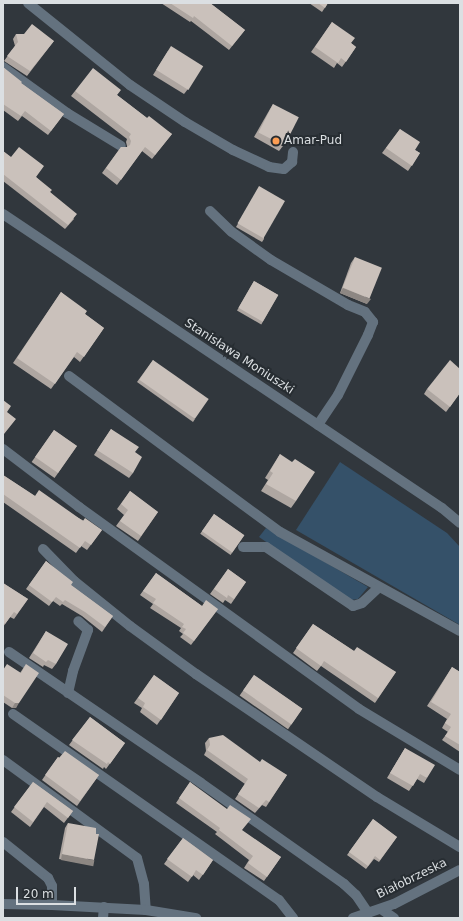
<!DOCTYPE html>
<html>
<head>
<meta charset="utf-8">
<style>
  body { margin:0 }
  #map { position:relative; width:463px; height:921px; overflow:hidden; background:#31373d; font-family:"DejaVu Sans",sans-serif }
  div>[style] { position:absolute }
  .green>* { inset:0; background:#355169 }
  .minor>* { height:10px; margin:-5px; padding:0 5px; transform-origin:5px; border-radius:5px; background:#64727f }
  .wall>* { inset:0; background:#aea6a1; transform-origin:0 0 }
  .shaded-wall>* { inset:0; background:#8d8783; transform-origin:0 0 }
  .building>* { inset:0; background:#cac1bb; transform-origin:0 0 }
  .dots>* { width:11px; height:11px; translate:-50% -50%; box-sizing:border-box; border:2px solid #272d32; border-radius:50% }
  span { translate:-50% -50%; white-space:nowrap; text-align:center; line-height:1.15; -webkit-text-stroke:4px #272d32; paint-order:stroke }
  .poi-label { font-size:12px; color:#dbdfe2 }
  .left { translate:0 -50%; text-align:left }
  .street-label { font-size:12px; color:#dbdfe2 }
  .frame { position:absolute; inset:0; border:4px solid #dbdfe2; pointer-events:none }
  .scale { position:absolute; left:16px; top:887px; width:60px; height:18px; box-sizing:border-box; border:2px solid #dbdfe2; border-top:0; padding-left:5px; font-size:12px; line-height:14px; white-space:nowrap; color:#dbdfe2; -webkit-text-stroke:3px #272d32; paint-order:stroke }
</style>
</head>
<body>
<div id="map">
  <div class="green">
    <i style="clip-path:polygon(340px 462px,447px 533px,460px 547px,460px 625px,296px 530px)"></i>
    <i style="clip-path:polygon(266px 528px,368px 587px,358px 599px,351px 600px,259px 537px)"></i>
  </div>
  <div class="minor">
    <i style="left:28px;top:3px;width:131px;rotate:38.8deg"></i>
    <i style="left:130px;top:85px;width:66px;rotate:33.9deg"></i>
    <i style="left:185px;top:122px;width:56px;rotate:30.3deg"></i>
    <i style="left:233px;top:150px;width:40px;rotate:25deg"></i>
    <i style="left:269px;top:167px;width:15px;rotate:8deg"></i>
    <i style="left:284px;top:169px;width:11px;rotate:-41deg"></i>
    <i style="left:292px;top:162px;width:10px;rotate:-84deg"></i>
    <i style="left:3px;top:67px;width:79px;rotate:35.7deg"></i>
    <i style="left:67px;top:113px;width:63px;rotate:31.4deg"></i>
    <i style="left:210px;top:211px;width:30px;rotate:44deg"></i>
    <i style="left:232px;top:232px;width:48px;rotate:35.7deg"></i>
    <i style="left:271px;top:260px;width:89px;rotate:30.3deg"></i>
    <i style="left:348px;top:305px;width:18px;rotate:22deg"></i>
    <i style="left:365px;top:312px;width:13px;rotate:51deg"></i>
    <i style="left:373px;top:322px;width:14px;rotate:111deg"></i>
    <i style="left:368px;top:335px;width:67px;rotate:116.6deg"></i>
    <i style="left:338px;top:395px;width:36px;rotate:124deg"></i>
    <i style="left:3px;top:214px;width:528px;rotate:33.81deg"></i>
    <i style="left:442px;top:508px;width:23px;rotate:40deg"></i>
    <i style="left:69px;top:376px;width:262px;rotate:36.5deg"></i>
    <i style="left:280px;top:532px;width:205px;rotate:28.8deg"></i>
    <i style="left:3px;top:449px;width:96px;rotate:37.3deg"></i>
    <i style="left:79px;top:507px;width:345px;rotate:35.8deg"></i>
    <i style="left:359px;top:709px;width:118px;rotate:31.1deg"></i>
    <i style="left:243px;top:547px;width:23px"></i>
    <i style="left:266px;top:547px;width:105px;rotate:34.1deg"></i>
    <i style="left:353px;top:606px;width:9px;rotate:-18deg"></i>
    <i style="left:362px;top:603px;width:23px;rotate:-43deg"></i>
    <i style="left:43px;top:549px;width:45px;rotate:45.9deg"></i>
    <i style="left:74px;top:581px;width:72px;rotate:38.8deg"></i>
    <i style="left:130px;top:626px;width:82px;rotate:36deg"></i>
    <i style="left:196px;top:674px;width:219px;rotate:34.2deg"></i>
    <i style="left:377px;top:797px;width:97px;rotate:31.1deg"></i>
    <i style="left:9px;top:652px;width:232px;rotate:34.3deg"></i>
    <i style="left:201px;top:783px;width:175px;rotate:35.2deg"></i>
    <i style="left:344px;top:884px;width:16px;rotate:43deg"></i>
    <i style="left:356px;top:895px;width:22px;rotate:56deg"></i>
    <i style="left:68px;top:693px;width:23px;rotate:-77deg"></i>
    <i style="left:73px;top:671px;width:44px;rotate:-69.9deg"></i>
    <i style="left:88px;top:630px;width:13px;rotate:-138deg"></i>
    <i style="left:13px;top:714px;width:325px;rotate:35deg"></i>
    <i style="left:279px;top:900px;width:23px;rotate:52deg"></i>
    <i style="left:3px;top:760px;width:166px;rotate:36.2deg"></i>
    <i style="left:137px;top:858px;width:27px;rotate:75deg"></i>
    <i style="left:144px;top:884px;width:26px;rotate:86deg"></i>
    <i style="left:3px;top:842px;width:58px;rotate:38.7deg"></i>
    <i style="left:48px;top:878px;width:9px;rotate:63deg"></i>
    <i style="left:52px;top:886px;width:19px;rotate:90deg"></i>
    <i style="left:3px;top:904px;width:49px;rotate:1.2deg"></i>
    <i style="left:52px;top:905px;width:94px;rotate:3deg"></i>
    <i style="left:146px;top:910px;width:51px;rotate:9.1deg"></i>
    <i style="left:381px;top:909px;width:16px;rotate:35deg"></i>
    <i style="left:103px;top:918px;width:11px;rotate:-85deg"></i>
    <i style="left:353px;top:918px;width:43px;rotate:-18.9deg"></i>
    <i style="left:394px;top:904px;width:74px;rotate:-27.3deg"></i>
  </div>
  <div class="wall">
    <i style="clip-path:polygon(161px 3px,210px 3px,245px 30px,229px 50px,191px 21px,190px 22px)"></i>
    <i style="clip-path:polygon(309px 3px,328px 3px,322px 12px)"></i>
    <i style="clip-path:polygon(332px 22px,351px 43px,356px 47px,342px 67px,337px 63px,334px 68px,311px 52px)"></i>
    <i style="clip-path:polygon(16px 34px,54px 41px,27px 76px,4px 61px,15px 46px,13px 39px)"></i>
    <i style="clip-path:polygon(168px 51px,188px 89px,184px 94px,153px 75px)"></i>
    <i style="clip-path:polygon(3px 67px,21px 83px,64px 114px,48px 135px,22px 116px,18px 121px,3px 110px)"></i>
    <i style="clip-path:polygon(75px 91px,117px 95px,147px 118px,172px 134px,152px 159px,142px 151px,117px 185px,102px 173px,121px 147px,127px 147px,127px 146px,126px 142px,127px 139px,71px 96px)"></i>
    <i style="clip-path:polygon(273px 104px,283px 146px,279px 151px,254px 137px,270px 109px)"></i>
    <i style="clip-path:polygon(400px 129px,415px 150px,420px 153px,408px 171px,382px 153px)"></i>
    <i style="clip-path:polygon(3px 151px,36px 177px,50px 192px,74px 219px,65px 229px,3px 181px)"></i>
    <i style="clip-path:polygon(258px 189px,264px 239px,262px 242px,236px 227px)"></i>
    <i style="clip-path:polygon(355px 257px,367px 304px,340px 293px,351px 263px)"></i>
    <i style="left:254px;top:281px;width:28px;height:34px;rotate:30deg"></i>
    <i style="clip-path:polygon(61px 292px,85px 314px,104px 328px,80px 362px,74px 357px,51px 389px,13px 363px)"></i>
    <i style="clip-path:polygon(153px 360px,195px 419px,193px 422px,137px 382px)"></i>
    <i style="clip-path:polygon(427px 389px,460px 393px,446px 412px,424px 394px)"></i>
    <i style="clip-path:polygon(111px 429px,135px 452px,133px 473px,129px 478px,94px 455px)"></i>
    <i style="left:54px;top:430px;width:28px;height:39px;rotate:35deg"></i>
    <i style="clip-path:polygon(280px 454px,296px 501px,291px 508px,261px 491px,268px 480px,265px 478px)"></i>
    <i style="clip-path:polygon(3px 475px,35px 496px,102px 530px,87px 550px,81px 546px,76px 553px,3px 502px)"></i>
    <i style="clip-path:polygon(130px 491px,158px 512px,138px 541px,116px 526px,124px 515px,117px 509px)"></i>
    <i style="left:214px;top:514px;width:37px;height:24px;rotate:35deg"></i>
    <i style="clip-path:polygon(46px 561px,71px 585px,113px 616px,102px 632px,82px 616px,62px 604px,60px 606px,53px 601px,49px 606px,26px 589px)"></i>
    <i style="clip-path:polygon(228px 569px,246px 582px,231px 604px,225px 600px,223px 603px,210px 594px)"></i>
    <i style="clip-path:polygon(156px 573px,202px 606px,218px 609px,191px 645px,180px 637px,183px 634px,179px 631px,181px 628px,150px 608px,153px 604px,140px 595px)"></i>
    <i style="clip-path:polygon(3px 583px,28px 599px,14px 619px,10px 617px,3px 627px)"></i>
    <i style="clip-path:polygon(313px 624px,354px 651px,396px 672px,375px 703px,321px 666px,317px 671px,293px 653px)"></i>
    <i style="clip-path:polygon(46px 631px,56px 664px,52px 669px,44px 665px,43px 667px,29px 658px)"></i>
    <i style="clip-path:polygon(26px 664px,16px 708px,12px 708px,3px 702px,3px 670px,20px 673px)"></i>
    <i style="clip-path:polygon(452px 667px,460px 672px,460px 752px,442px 740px,448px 732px,442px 728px,447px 719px,427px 706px)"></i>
    <i style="clip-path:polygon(154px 675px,179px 693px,157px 725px,140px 712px,142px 708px,134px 703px)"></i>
    <i style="left:254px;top:675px;width:59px;height:25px;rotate:35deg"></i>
    <i style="clip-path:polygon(90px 717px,125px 743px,106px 769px,104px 767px,103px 769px,69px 745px)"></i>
    <i style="clip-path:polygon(209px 738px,287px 775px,266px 807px,262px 805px,255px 813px,235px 799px,245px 784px,204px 755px,206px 751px,205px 743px)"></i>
    <i style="clip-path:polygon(405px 748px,427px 778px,424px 783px,417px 779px,409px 791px,387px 778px)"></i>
    <i style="clip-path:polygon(58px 757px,99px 775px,77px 806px,42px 780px)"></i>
    <i style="clip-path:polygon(33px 782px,73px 811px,64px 823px,44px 807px,30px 827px,11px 812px)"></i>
    <i style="clip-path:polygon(190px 782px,242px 831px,281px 857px,264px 881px,244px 868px,249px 860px,215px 834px,217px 832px,176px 803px)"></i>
    <i style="clip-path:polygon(373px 819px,397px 837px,379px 862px,374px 859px,366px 869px,347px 855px)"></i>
    <i style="clip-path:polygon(68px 823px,91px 865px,59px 859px,65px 828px)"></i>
    <i style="clip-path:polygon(183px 838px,213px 860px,199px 880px,193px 875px,188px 882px,164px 864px)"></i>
  </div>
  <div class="shaded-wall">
    <i style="clip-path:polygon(343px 288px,371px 299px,367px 304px,340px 293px)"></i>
    <i style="clip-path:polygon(15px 703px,19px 703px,16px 708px,12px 708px)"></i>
    <i style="left:62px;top:854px;width:33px;height:6px;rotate:11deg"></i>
  </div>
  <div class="building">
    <i style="clip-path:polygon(170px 3px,210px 3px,245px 30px,232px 46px,194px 16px,193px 18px)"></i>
    <i style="clip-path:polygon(318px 3px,328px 3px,325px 8px)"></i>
    <i style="clip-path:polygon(332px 22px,355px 38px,351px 43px,356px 47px,346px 62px,341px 58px,338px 63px,315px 47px)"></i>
    <i style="clip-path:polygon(32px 24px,54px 41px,30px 71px,7px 56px,18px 42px,16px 34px,24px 34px)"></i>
    <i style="left:171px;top:46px;width:38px;height:28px;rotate:32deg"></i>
    <i style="clip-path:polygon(3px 67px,22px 82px,21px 83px,64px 114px,51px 131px,25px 111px,21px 116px,3px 104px)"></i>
    <i style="clip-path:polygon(93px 68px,121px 90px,117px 95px,147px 118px,149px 116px,172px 134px,155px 155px,145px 147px,121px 180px,106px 168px,121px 147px,127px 147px,130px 145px,131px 141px,129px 137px,131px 134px,75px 91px)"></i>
    <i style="left:273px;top:104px;width:29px;height:32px;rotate:27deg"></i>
    <i style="clip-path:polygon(400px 129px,420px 142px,415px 150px,420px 153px,412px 166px,386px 148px)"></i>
    <i style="clip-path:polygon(19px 147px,44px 166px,36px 177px,52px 190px,50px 192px,77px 214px,68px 225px,3px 174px,3px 151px,11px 157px)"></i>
    <i style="left:259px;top:186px;width:30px;height:43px;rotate:30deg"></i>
    <i style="left:355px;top:257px;width:29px;height:33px;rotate:22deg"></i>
    <i style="left:254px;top:281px;width:28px;height:31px;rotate:30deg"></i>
    <i style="clip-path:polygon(61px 292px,87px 311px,85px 314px,104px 328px,84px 357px,77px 352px,55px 384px,17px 358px)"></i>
    <i style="left:153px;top:360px;width:68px;height:24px;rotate:35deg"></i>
    <i style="clip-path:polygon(450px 360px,460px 369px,460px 393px,450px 407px,427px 389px)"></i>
    <i style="clip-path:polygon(3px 400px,11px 406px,7px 412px,16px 419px,4px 434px,3px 433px)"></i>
    <i style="clip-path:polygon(111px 429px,139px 447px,135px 452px,142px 457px,133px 473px,97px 450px)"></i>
    <i style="left:54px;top:430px;width:28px;height:33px;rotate:35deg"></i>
    <i style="clip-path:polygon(280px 454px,292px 462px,295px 459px,315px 472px,296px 501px,266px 484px,273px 473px,270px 471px)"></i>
    <i style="clip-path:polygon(3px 475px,35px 496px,39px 490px,83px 521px,85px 518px,102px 530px,91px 545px,85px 541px,80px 548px,3px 494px)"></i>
    <i style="clip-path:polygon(130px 491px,158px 512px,141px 536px,120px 521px,128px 510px,121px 504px)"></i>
    <i style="left:214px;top:514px;width:37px;height:21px;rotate:35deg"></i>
    <i style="clip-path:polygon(46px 561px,73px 582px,71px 585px,113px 616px,105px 627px,85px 612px,65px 600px,63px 602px,56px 597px,52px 602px,29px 585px)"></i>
    <i style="clip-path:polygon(228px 569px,246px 582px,234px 599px,228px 595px,227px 598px,214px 589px)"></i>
    <i style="clip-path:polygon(156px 573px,202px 606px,206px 600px,218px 609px,194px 641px,183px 633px,186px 629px,182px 627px,184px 624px,153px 603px,156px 599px,143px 591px)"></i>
    <i style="clip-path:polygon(3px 583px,28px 599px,17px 614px,14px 612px,5px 624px,3px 622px)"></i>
    <i style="clip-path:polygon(313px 624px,354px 651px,357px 647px,396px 672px,378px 698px,324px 661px,321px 666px,296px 648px)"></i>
    <i style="clip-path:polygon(46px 631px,68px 644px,56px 664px,48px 660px,46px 662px,33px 653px)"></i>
    <i style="clip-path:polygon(7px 664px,21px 673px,26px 664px,39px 673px,19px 703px,15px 703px,3px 695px,3px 670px)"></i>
    <i style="clip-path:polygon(452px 667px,460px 672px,460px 745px,445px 736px,451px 727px,445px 723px,451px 714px,431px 702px)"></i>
    <i style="clip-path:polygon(154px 675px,179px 693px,161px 720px,143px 707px,145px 703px,138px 698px)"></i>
    <i style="left:254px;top:675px;width:59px;height:19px;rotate:35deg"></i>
    <i style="clip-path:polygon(90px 717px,125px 743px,110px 764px,108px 762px,107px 764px,72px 740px)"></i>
    <i style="clip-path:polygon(223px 735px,260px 762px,262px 759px,287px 775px,269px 802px,266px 800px,259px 808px,238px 794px,248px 779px,207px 750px,210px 745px,209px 738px)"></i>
    <i style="clip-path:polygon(405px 748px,435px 765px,427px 778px,420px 774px,413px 786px,390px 773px)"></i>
    <i style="clip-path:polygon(65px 751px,99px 775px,80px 801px,45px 775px,58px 757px,59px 758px)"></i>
    <i style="clip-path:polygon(33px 782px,73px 811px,68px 818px,47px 802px,33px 822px,14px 807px)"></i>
    <i style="clip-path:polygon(190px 782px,227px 809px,230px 805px,251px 819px,242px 830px,281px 857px,267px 877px,248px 863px,253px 856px,219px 830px,220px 828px,179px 798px)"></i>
    <i style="clip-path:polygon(373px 819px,397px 837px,380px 860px,375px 856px,368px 866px,349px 852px)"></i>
    <i style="clip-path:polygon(68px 823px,96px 828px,96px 834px,99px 834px,94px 860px,62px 854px)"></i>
    <i style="clip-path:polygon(183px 838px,213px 860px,203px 875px,196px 870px,192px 877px,167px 859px)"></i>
  </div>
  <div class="dots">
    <i style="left:276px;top:141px;background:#fc9d53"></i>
  </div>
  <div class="poi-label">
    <span class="left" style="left:284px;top:141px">Amar-Pud</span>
  </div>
  <div class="street-label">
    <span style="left:239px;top:357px;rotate:33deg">Stanisława Moniuszki</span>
    <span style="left:412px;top:879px;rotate:-26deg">Białobrzeska</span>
  </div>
  <div class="frame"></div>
  <div class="scale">20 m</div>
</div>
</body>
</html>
